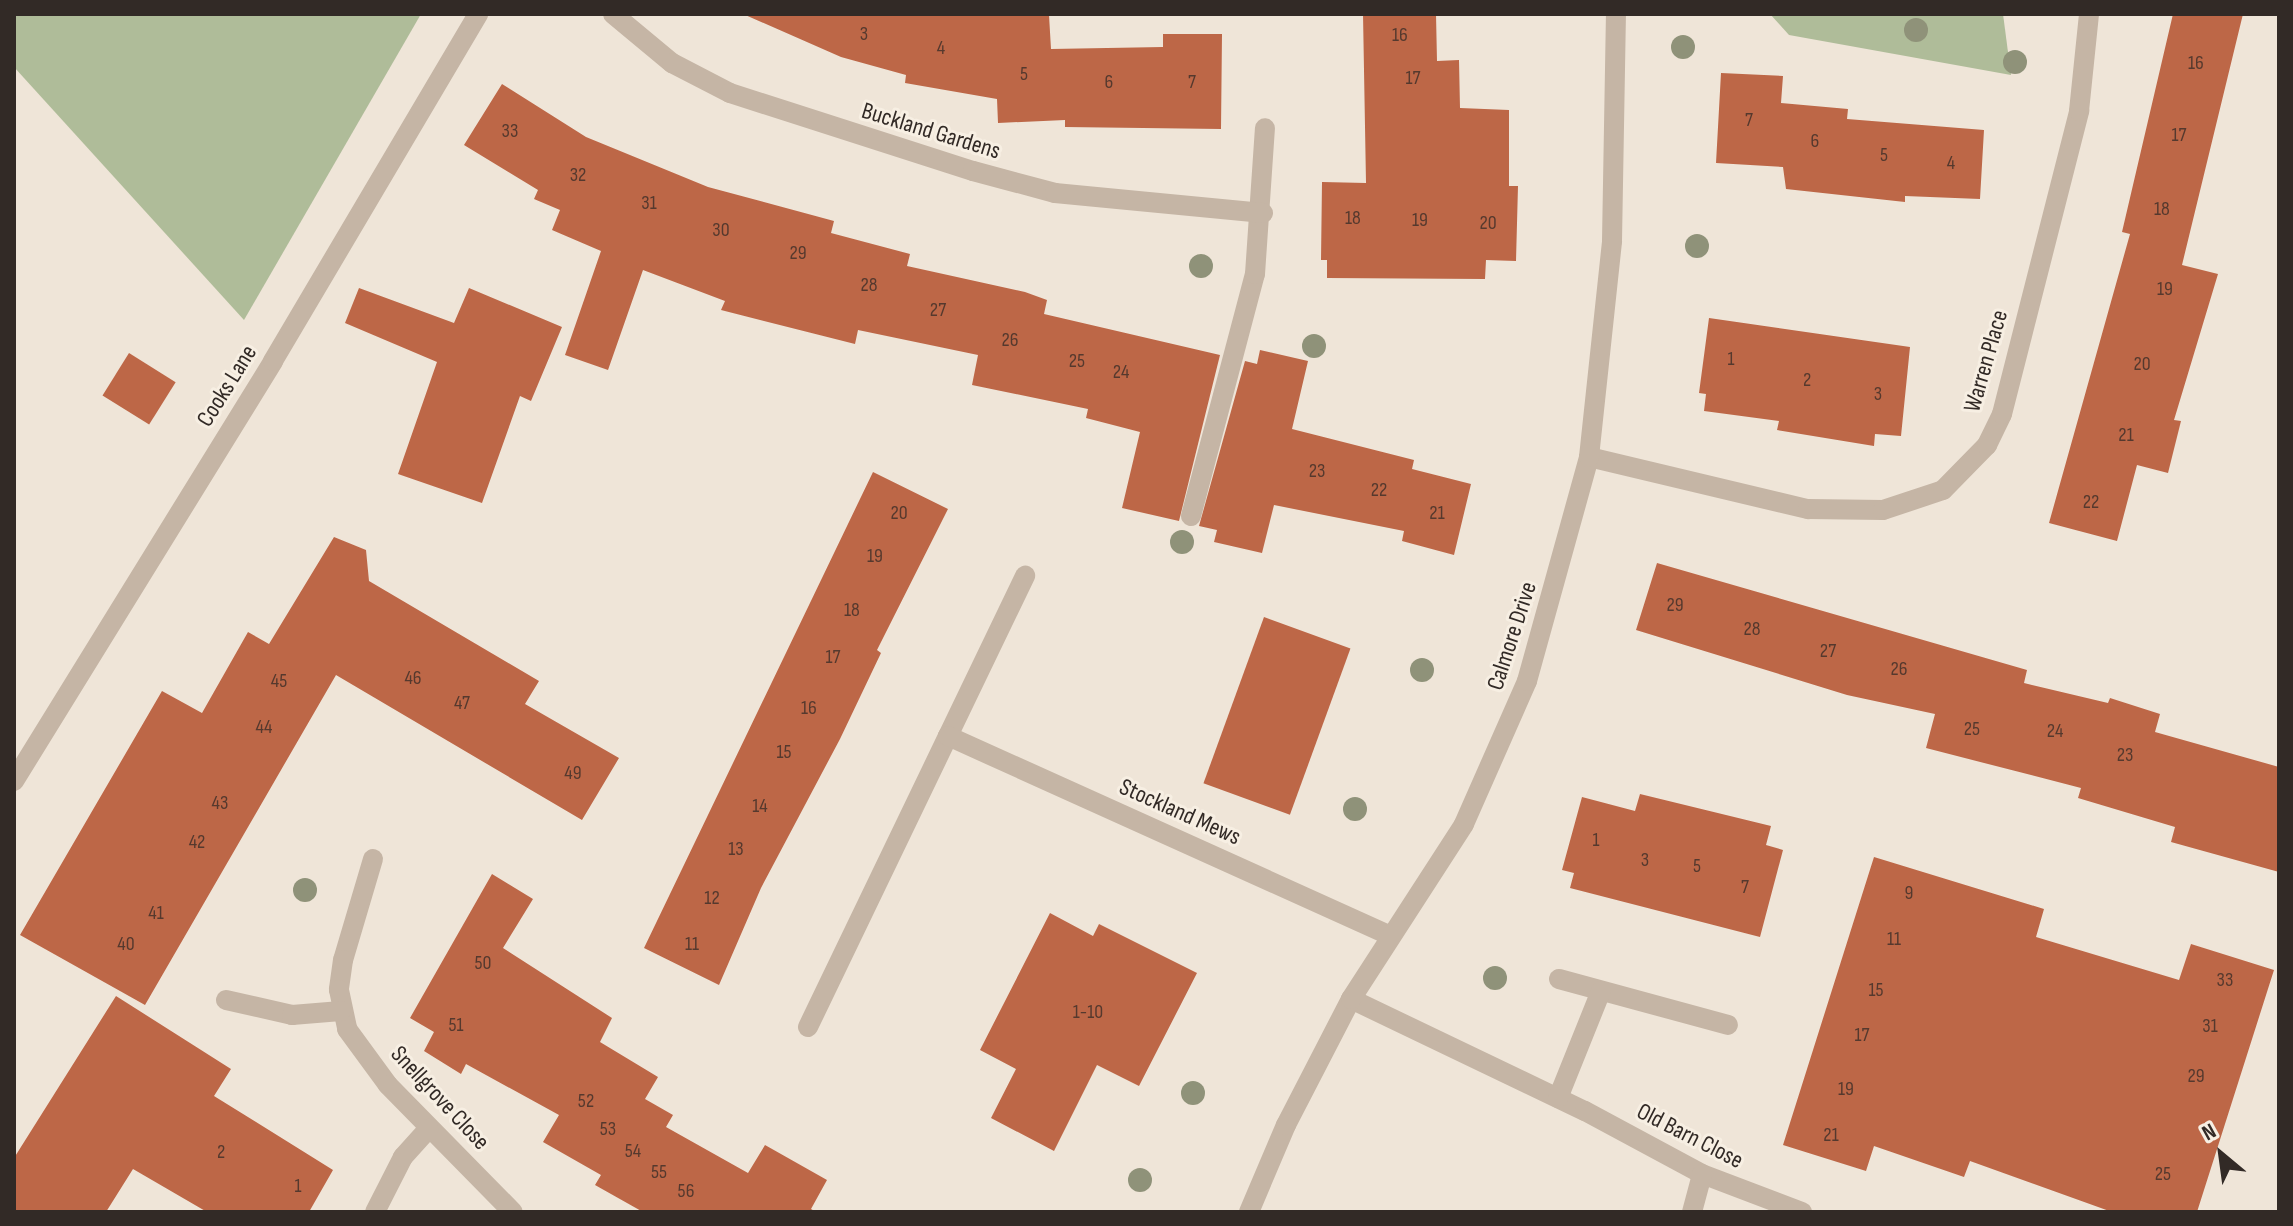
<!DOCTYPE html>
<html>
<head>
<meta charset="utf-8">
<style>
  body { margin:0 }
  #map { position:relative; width:2293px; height:1226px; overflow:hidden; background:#efe5d8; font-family:"Sofia Sans Condensed",sans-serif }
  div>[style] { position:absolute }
  .green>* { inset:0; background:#afbc99 }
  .building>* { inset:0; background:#bd6747; transform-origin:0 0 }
  .service>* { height:20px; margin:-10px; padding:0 10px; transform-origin:10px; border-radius:10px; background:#c5b5a5 }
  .minor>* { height:20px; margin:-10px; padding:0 10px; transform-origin:10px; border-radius:10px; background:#c5b5a5 }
  .tertiary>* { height:20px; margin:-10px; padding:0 10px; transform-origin:10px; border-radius:10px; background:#c5b5a5 }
  .trees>* { width:24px; height:24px; margin:-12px; border-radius:50%; background:#8f9279 }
  span { translate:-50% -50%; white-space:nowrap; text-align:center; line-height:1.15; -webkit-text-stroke:6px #f7efe3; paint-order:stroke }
  .number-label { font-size:20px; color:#55392e }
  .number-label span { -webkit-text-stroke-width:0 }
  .street-label { font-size:24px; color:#322a26 }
  .frame { position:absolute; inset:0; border:16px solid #322a26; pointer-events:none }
  .north { position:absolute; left:2181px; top:1114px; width:80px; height:80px; -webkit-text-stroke:6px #f7efe3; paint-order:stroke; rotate:331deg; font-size:22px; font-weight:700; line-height:32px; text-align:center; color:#322a26 }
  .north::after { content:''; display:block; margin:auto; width:28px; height:36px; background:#322a26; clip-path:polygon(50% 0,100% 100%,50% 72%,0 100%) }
</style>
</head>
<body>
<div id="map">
  <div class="green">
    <i style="clip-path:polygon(14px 14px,421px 14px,244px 320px,14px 67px)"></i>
    <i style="clip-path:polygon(1770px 14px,2003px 14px,2011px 75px,1789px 35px)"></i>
  </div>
  <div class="building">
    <i style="clip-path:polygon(743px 14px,1049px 15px,1051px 49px,1163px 47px,1163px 34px,1222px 34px,1221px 129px,1065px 127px,1065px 120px,998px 123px,997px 99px,905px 83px,906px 75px,841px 57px)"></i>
    <i style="clip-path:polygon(1363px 14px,1436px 14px,1437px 61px,1459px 60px,1460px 108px,1509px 110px,1509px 186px,1518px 186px,1516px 261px,1486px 260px,1485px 279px,1327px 278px,1327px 260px,1321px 260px,1322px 182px,1366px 183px)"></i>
    <i style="clip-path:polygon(2173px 14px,2243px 14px,2182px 265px,2218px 274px,2174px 420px,2181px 421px,2168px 473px,2137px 465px,2117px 541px,2049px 523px,2130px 234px,2122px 232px)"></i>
    <i style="clip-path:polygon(1721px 73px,1783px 76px,1781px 103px,1848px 109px,1847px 119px,1984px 130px,1980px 199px,1905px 196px,1905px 202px,1786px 189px,1783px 167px,1716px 163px)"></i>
    <i style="clip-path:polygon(502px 84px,586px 137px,708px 187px,834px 221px,831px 233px,910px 254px,907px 266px,1025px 292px,1047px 300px,1044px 314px,1220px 355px,1179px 521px,1122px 508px,1140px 432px,1086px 418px,1088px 409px,972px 385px,978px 355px,858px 330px,855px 344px,721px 310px,725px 301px,643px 270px,608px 370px,565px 355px,601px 251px,552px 230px,560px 210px,534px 199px,538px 190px,464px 145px)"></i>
    <i style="clip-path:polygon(359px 288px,454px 323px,469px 288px,562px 327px,531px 401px,520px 396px,482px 503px,398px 474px,437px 362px,345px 323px)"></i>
    <i style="clip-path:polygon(1709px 318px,1910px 347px,1901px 436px,1875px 434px,1874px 446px,1777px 430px,1779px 421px,1704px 411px,1706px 394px,1699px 393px)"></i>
    <i style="clip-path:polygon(1260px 350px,1308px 361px,1292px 429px,1414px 460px,1412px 469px,1471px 484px,1454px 555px,1402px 541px,1404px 531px,1274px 505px,1262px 553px,1214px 542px,1217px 530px,1199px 526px,1245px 361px,1257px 364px)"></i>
    <i style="left:129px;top:353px;width:55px;height:50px;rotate:32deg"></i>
    <i style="clip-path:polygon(873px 472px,948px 509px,877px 650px,881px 653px,840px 739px,761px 888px,719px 985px,644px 948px)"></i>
    <i style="clip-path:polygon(334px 537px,366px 550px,369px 581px,539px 681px,525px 704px,619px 758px,582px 820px,336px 675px,145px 1005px,20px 935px,162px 691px,202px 713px,248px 632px,269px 644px)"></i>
    <i style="clip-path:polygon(1657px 563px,2027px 670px,2024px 683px,2108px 703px,2110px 698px,2160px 714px,2155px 732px,2279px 767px,2279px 872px,2171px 842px,2175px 827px,2078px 798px,2081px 788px,1926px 748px,1935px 714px,1847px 695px,1636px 630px)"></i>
    <i style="left:1264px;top:617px;width:92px;height:177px;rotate:20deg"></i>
    <i style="clip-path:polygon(1640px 794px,1771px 826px,1766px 845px,1783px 850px,1760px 937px,1570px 888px,1574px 873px,1562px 870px,1582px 797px,1635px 811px)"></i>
    <i style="clip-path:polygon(1874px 857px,2044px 909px,2036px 937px,2179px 980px,2191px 944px,2274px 970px,2197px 1212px,2112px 1212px,1970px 1161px,1964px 1177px,1874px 1146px,1866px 1171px,1783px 1145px)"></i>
    <i style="clip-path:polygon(492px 874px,533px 899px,503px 948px,612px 1018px,600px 1042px,658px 1077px,645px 1099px,673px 1115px,666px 1127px,748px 1173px,765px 1145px,827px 1180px,811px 1209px,816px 1212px,643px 1212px,595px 1185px,601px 1175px,543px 1142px,559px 1115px,466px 1064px,461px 1074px,424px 1051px,434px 1032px,410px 1018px)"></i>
    <i style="clip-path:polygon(1050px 913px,1093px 936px,1099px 924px,1197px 973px,1139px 1086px,1097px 1065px,1054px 1151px,991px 1118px,1016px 1069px,980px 1050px)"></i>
    <i style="clip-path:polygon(116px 996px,231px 1069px,214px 1096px,333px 1170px,309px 1212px,207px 1212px,133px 1169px,106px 1212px,14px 1212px,14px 1158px)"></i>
  </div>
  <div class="service">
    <i style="left:1191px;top:516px;width:250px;rotate:-75.2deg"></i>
    <i style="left:1255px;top:274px;width:146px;rotate:-86.1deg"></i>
  </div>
  <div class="minor">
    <i style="left:613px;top:14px;width:77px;rotate:39.7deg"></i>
    <i style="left:672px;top:63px;width:65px;rotate:27.3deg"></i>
    <i style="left:730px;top:93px;width:255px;rotate:17.8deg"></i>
    <i style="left:973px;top:171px;width:85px;rotate:15deg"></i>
    <i style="left:1055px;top:193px;width:209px;rotate:5.5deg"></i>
    <i style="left:1589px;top:457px;width:225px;rotate:13.4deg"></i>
    <i style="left:1808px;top:509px;width:75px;rotate:0.8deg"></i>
    <i style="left:1883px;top:510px;width:63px;rotate:-18.4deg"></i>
    <i style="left:1943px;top:490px;width:63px;rotate:-45.6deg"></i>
    <i style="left:1987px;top:445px;width:34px;rotate:-64deg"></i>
    <i style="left:2002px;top:414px;width:313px;rotate:-75.7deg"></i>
    <i style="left:2079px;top:111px;width:98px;rotate:-84.1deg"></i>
    <i style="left:948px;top:736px;width:178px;rotate:-64.3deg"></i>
    <i style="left:373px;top:859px;width:105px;rotate:106.5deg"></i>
    <i style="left:343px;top:960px;width:30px;rotate:98deg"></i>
    <i style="left:339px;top:990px;width:40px;rotate:78deg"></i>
    <i style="left:347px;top:1029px;width:69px;rotate:53.8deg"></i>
    <i style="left:388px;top:1085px;width:178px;rotate:45.5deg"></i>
    <i style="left:1559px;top:979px;width:175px;rotate:15.2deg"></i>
    <i style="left:1351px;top:999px;width:259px;rotate:25.6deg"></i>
    <i style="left:1585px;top:1111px;width:133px;rotate:28.3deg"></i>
    <i style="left:1702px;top:1174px;width:107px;rotate:20.8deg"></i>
    <i style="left:226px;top:1000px;width:68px;rotate:12.8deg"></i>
    <i style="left:292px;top:1015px;width:49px;rotate:-4.7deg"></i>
    <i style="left:808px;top:1027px;width:323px;rotate:-64.3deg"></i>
    <i style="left:948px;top:736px;width:486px;rotate:24.3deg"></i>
    <i style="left:1558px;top:1098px;width:115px;rotate:-68.1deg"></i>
    <i style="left:375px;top:1212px;width:62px;rotate:-63deg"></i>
    <i style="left:403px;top:1157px;width:38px;rotate:-48deg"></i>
    <i style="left:1692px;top:1212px;width:39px;rotate:-75deg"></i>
  </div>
  <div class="tertiary">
    <i style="left:14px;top:781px;width:493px;rotate:-58.3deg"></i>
    <i style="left:273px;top:361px;width:403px;rotate:-59.4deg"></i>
    <i style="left:1249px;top:1212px;width:95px;rotate:-67deg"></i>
    <i style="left:1286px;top:1125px;width:142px;rotate:-62.7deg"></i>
    <i style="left:1351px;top:999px;width:208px;rotate:-57.1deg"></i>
    <i style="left:1464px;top:824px;width:156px;rotate:-66.2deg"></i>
    <i style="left:1527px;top:681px;width:232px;rotate:-74.5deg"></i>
    <i style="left:1589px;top:457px;width:217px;rotate:-83.9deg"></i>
    <i style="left:1612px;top:241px;width:227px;rotate:-89deg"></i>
  </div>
  <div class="trees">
    <i style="left:1916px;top:30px"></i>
    <i style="left:1683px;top:47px"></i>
    <i style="left:2015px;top:62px"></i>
    <i style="left:1697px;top:246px"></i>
    <i style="left:1201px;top:266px"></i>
    <i style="left:1314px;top:346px"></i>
    <i style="left:1182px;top:542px"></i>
    <i style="left:1422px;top:670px"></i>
    <i style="left:1355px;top:809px"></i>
    <i style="left:305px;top:890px"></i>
    <i style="left:1495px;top:978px"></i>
    <i style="left:1193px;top:1093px"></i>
    <i style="left:1140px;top:1180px"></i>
  </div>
  <div class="number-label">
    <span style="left:864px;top:34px">3</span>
    <span style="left:1400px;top:35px">16</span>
    <span style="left:941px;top:48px">4</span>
    <span style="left:2196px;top:63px">16</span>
    <span style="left:1024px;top:74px">5</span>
    <span style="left:1413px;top:78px">17</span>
    <span style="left:1109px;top:82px">6</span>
    <span style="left:1192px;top:82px">7</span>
    <span style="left:1749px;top:120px">7</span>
    <span style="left:510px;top:131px">33</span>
    <span style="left:2179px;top:135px">17</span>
    <span style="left:1815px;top:141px">6</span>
    <span style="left:1884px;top:155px">5</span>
    <span style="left:1951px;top:163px">4</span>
    <span style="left:578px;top:175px">32</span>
    <span style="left:649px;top:203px">31</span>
    <span style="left:2162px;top:209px">18</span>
    <span style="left:1353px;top:218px">18</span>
    <span style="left:1420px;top:220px">19</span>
    <span style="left:1488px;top:223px">20</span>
    <span style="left:721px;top:230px">30</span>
    <span style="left:798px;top:253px">29</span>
    <span style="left:869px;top:285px">28</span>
    <span style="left:2165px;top:289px">19</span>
    <span style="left:938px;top:310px">27</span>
    <span style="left:1010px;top:340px">26</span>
    <span style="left:1731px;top:359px">1</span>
    <span style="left:1077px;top:361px">25</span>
    <span style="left:2142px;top:364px">20</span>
    <span style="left:1121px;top:372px">24</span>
    <span style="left:1807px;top:380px">2</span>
    <span style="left:1878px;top:394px">3</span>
    <span style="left:2126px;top:435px">21</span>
    <span style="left:1317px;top:471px">23</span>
    <span style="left:1379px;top:490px">22</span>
    <span style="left:2091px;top:502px">22</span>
    <span style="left:899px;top:513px">20</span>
    <span style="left:1437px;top:513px">21</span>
    <span style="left:875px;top:556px">19</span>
    <span style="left:1675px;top:605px">29</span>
    <span style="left:852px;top:610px">18</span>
    <span style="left:1752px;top:629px">28</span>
    <span style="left:1828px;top:651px">27</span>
    <span style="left:833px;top:657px">17</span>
    <span style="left:1899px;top:669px">26</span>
    <span style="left:413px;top:678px">46</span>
    <span style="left:279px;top:681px">45</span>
    <span style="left:462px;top:703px">47</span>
    <span style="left:809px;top:708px">16</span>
    <span style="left:264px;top:727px">44</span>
    <span style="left:1972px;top:729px">25</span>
    <span style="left:2055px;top:731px">24</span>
    <span style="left:784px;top:752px">15</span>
    <span style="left:2125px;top:755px">23</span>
    <span style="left:573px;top:773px">49</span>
    <span style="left:220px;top:803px">43</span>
    <span style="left:760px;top:806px">14</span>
    <span style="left:1596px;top:840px">1</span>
    <span style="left:197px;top:842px">42</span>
    <span style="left:736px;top:849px">13</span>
    <span style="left:1645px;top:860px">3</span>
    <span style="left:1697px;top:866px">5</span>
    <span style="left:1745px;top:887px">7</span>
    <span style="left:1909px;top:893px">9</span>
    <span style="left:712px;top:898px">12</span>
    <span style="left:156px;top:913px">41</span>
    <span style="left:1894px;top:939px">11</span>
    <span style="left:126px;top:944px">40</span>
    <span style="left:692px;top:944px">11</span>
    <span style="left:483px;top:963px">50</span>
    <span style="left:2225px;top:980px">33</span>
    <span style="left:1876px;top:990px">15</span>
    <span style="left:1088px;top:1012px">1-10</span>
    <span style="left:456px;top:1025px">51</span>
    <span style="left:2210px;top:1026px">31</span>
    <span style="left:1862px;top:1035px">17</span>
    <span style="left:2196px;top:1076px">29</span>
    <span style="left:1846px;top:1089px">19</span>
    <span style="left:586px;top:1101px">52</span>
    <span style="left:608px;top:1129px">53</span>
    <span style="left:1831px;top:1135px">21</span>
    <span style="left:633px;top:1151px">54</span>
    <span style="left:221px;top:1152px">2</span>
    <span style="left:659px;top:1172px">55</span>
    <span style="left:2163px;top:1174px">25</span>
    <span style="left:298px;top:1186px">1</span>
    <span style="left:686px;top:1191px">56</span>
  </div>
  <div class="street-label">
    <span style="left:931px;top:131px;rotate:17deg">Buckland Gardens</span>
    <span style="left:1986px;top:361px;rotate:-74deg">Warren Place</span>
    <span style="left:227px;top:386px;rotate:-58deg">Cooks Lane</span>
    <span style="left:1512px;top:636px;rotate:-72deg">Calmore Drive</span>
    <span style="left:1180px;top:812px;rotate:24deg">Stockland Mews</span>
    <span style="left:440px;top:1098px;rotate:47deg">Snellgrove Close</span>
    <span style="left:1690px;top:1136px;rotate:27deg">Old Barn Close</span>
  </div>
  <div class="frame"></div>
  <div class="north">N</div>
</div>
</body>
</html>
